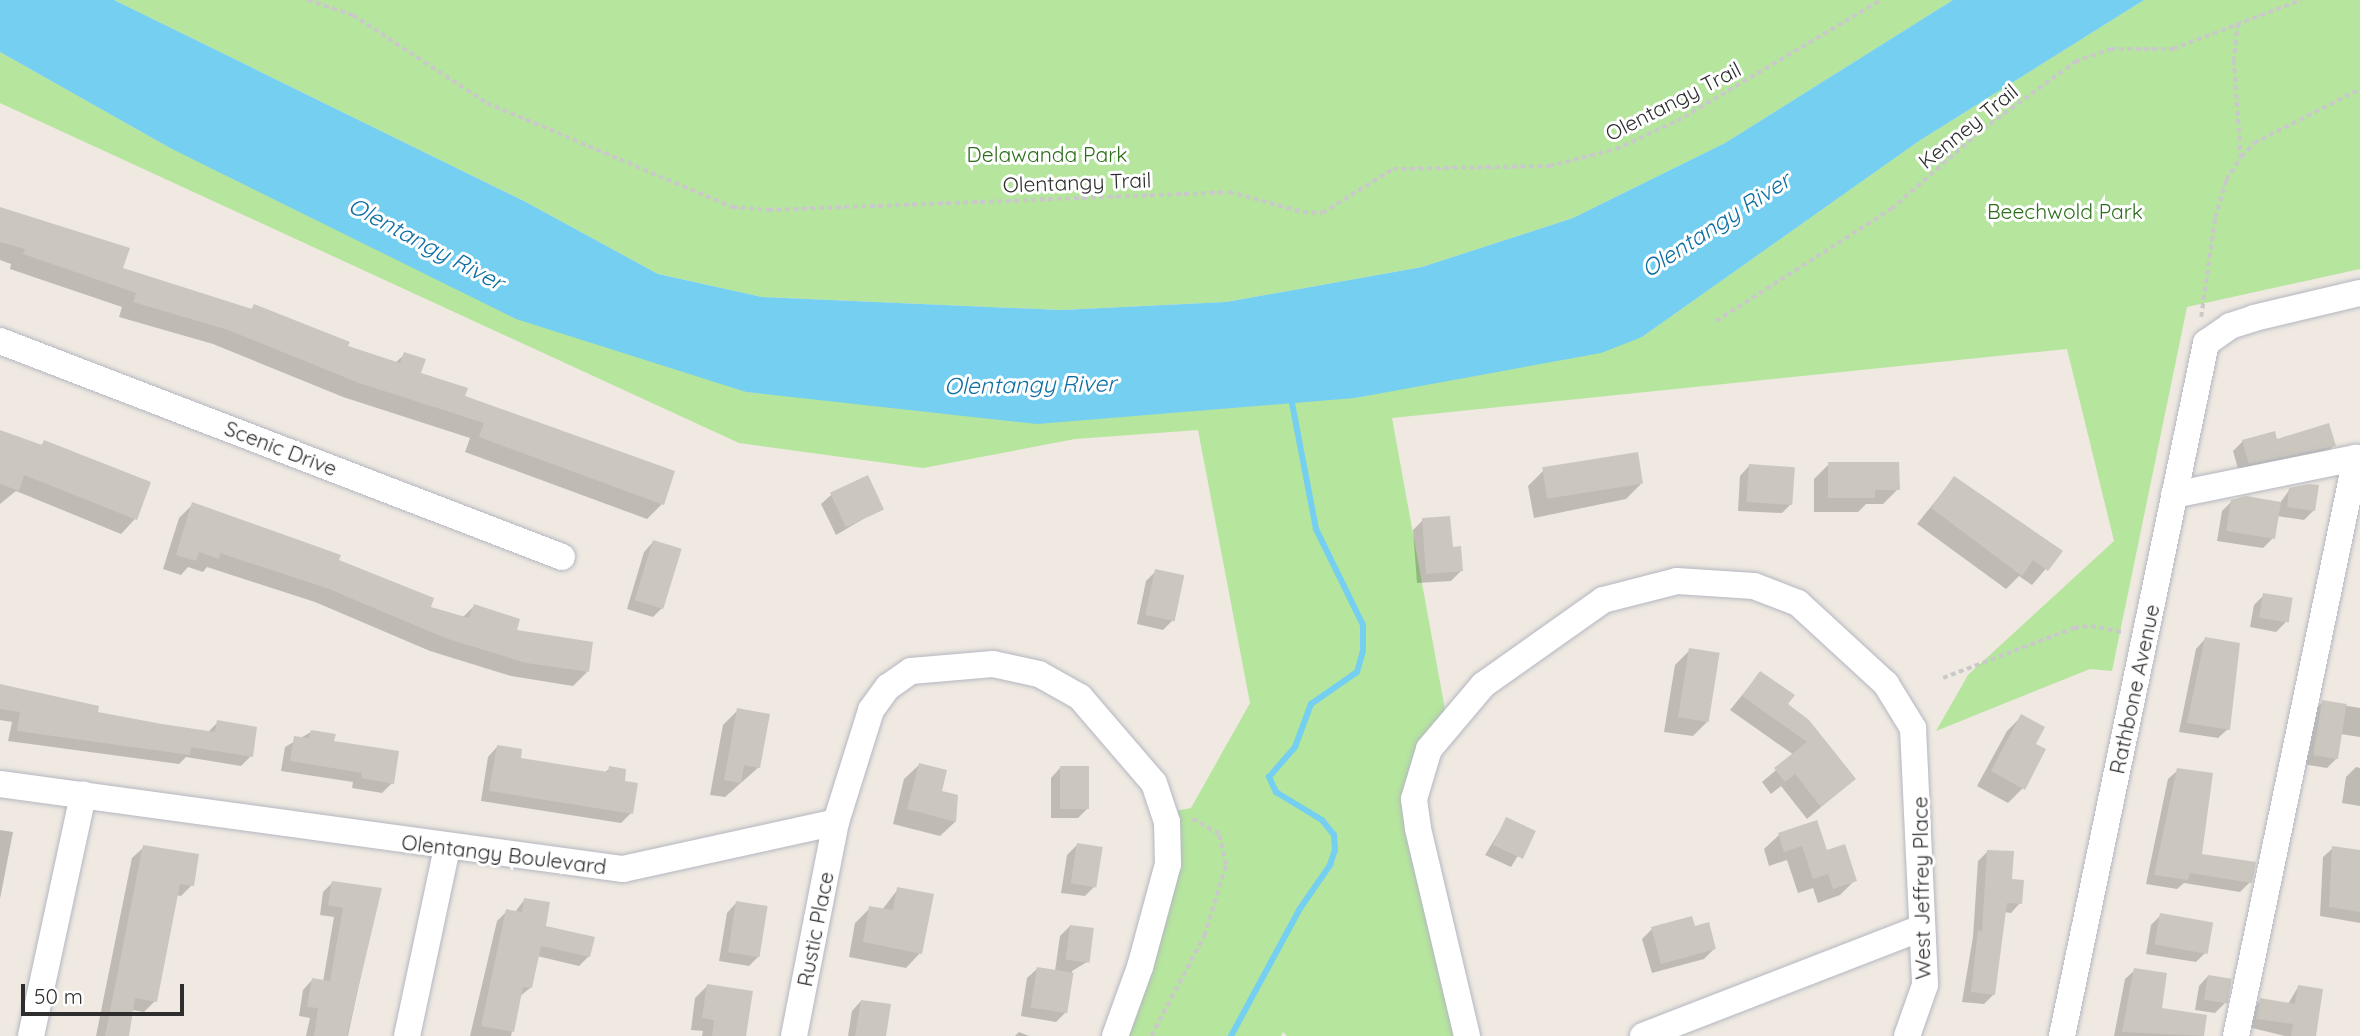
<!DOCTYPE html>
<html>
<head>
<meta charset="utf-8">
<style>
  body { margin:0 }
  #map { position:relative; width:2360px; height:1036px; overflow:hidden; background:#efe9e1; font-family:Quicksand,sans-serif }
  div>[style] { position:absolute }
  .green>* { inset:0; background:#b6e59e }
  .water>* { inset:0; background:#75cff0 }
  .shadow>* { inset:0; background:#0003 }
  .stream>* { height:6px; margin:-3px; padding:0 3px; transform-origin:3px; border-radius:3px; background:#75cff0 }
  .building>* { inset:0; background:#cbc7bf; transform-origin:0 0 }
  .path>* { height:3.5px; margin-top:-1.75px; transform-origin:0; background:repeating-linear-gradient(90deg,#c9c9c9 0 5px,transparent 0 8.5px) }
  .roads { filter:drop-shadow(0 0 2px #b4b7c1) drop-shadow(0 0 2px #b4b7c1) }
  .minor>* { height:26px; margin:-13px; padding:0 13px; transform-origin:13px; border-radius:13px; background:#fff }
  span { translate:-50% -50%; white-space:nowrap; text-align:center; line-height:1.15; -webkit-text-stroke:6px #fff; paint-order:stroke }
  .street-label { font-size:21px; color:#2e2e2e }
  .park-label { font-size:21px; color:#2c6e1b }
  .water-label { font-size:23px; color:#0d6fa3; font-style:italic }
  .scale { position:absolute; left:21px; top:984px; width:163px; height:32px; box-sizing:border-box; border:4px solid #2e2e2e; border-top:0; padding-left:9px; font-size:21px; line-height:24px; white-space:nowrap; color:#2e2e2e; -webkit-text-stroke:5px #fff; paint-order:stroke }
</style>
</head>
<body>
<div id="map">
  <div class="green">
    <i style="clip-path:polygon(114px 0,1953px 0,1725px 143px,1573px 218px,1422px 267px,1226px 302px,1061px 310px,762px 297px,658px 274px,524px 201px)"></i>
    <i style="clip-path:polygon(2144px 0,2360px 0,2360px 269px,2187px 307px,2112px 671px,2090px 669px,1936px 731px,1968px 675px,2114px 541px,2067px 349px,1392px 418px,1448px 726px,1414px 799px,1467px 1036px,1287px 1036px,1283px 1032px,1281px 1036px,1115px 1036px,1140px 967px,1164px 813px,1191px 808px,1250px 703px,1198px 430px,1075px 439px,923px 468px,739px 443px,0 103px,0 52px,170px 148px,746px 392px,833px 400px,1355px 398px,1642px 337px,1919px 141px)"></i>
  </div>
  <div class="water">
    <i style="clip-path:polygon(0 0,114px 0,524px 201px,658px 274px,762px 297px,1061px 310px,1226px 302px,1422px 267px,1573px 218px,1725px 143px,1953px 0,2144px 0,1919px 141px,1642px 337px,1601px 353px,1355px 398px,1037px 424px,746px 392px,516px 319px,170px 148px,0 52px)"></i>
  </div>
  <div class="shadow">
    <i style="clip-path:polygon(0 209px,121px 269px,250px 310px,254px 306px,346px 347px,395px 363px,405px 354px,419px 374px,662px 504px,647px 519px,465px 452px,470px 438px,343px 397px,213px 344px,119px 317px,122px 307px,10px 269px,11px 264px,0 260px)"></i>
    <i style="clip-path:polygon(0 433px,40px 446px,44px 442px,135px 519px,121px 534px,16px 491px,0 504px)"></i>
    <i style="clip-path:polygon(2243px 441px,2276px 441px,2334px 445px,2325px 455px,2239px 472px,2233px 451px)"></i>
    <i style="clip-path:polygon(1829px 464px,1898px 489px,1883px 504px,1866px 504px,1858px 512px,1814px 512px,1814px 479px)"></i>
    <i style="clip-path:polygon(1749px 466px,1792px 503px,1782px 513px,1738px 511px,1740px 476px)"></i>
    <i style="clip-path:polygon(1543px 471px,1641px 484px,1626px 499px,1534px 518px,1528px 486px)"></i>
    <i style="clip-path:polygon(1954px 478px,2061px 551px,2032px 585px,2019px 576px,2006px 589px,1917px 524px)"></i>
    <i style="clip-path:polygon(2290px 489px,2314px 510px,2304px 520px,2277px 516px,2273px 538px,2263px 548px,2217px 541px,2222px 511px,2232px 501px,2280px 503px)"></i>
    <i style="clip-path:polygon(831px 495px,882px 508px,836px 535px,821px 504px)"></i>
    <i style="clip-path:polygon(193px 504px,337px 561px,428px 608px,462px 618px,474px 606px,587px 672px,573px 686px,511px 676px,430px 651px,315px 602px,207px 567px,203px 572px,188px 567px,181px 575px,163px 569px,179px 518px)"></i>
    <i style="clip-path:polygon(1423px 520px,1451px 548px,1461px 571px,1451px 581px,1417px 583px,1413px 530px)"></i>
    <i style="clip-path:polygon(653px 542px,663px 607px,653px 617px,627px 609px,644px 552px)"></i>
    <i style="clip-path:polygon(1156px 571px,1173px 620px,1163px 630px,1137px 624px,1146px 581px)"></i>
    <i style="clip-path:polygon(2264px 595px,2286px 622px,2276px 632px,2250px 627px,2254px 605px)"></i>
    <i style="clip-path:polygon(2205px 639px,2228px 729px,2218px 738px,2179px 732px,2196px 649px)"></i>
    <i style="clip-path:polygon(1690px 650px,1708px 721px,1693px 736px,1664px 732px,1675px 665px)"></i>
    <i style="clip-path:polygon(1760px 673px,1854px 779px,1807px 819px,1781px 786px,1771px 794px,1762px 782px,1794px 755px,1730px 710px)"></i>
    <i style="clip-path:polygon(0 685px,96px 713px,207px 733px,218px 722px,251px 756px,241px 766px,186px 757px,179px 764px,8px 741px,12px 722px,0 720px)"></i>
    <i style="clip-path:polygon(2323px 702px,2360px 708px,2360px 737px,2340px 734px,2336px 759px,2327px 768px,2302px 764px,2313px 711px)"></i>
    <i style="clip-path:polygon(738px 710px,759px 767px,725px 797px,710px 795px,723px 725px)"></i>
    <i style="clip-path:polygon(2021px 717px,2033px 745px,2023px 788px,2008px 803px,1977px 786px,2007px 731px)"></i>
    <i style="clip-path:polygon(311px 732px,332px 743px,392px 783px,382px 793px,352px 788px,353px 782px,281px 771px,285px 747px)"></i>
    <i style="clip-path:polygon(497px 747px,519px 760px,604px 773px,610px 768px,623px 783px,631px 813px,621px 823px,481px 801px,488px 757px)"></i>
    <i style="clip-path:polygon(919px 765px,955px 822px,940px 836px,893px 824px,904px 779px)"></i>
    <i style="clip-path:polygon(2356px 767px,2360px 768px,2360px 806px,2342px 803px,2346px 777px)"></i>
    <i style="clip-path:polygon(1060px 768px,1087px 809px,1078px 818px,1051px 818px,1051px 778px)"></i>
    <i style="clip-path:polygon(2178px 770px,2200px 855px,2250px 882px,2240px 892px,2184px 883px,2177px 889px,2146px 884px,2168px 779px)"></i>
    <i style="clip-path:polygon(1507px 819px,1533px 831px,1511px 867px,1485px 855px)"></i>
    <i style="clip-path:polygon(0 830px,13px 832px,0 899px)"></i>
    <i style="clip-path:polygon(1779px 835px,1826px 852px,1855px 880px,1840px 895px,1818px 903px,1813px 888px,1798px 893px,1787px 860px,1769px 866px,1764px 849px)"></i>
    <i style="clip-path:polygon(1077px 845px,1095px 886px,1085px 896px,1061px 893px,1067px 855px)"></i>
    <i style="clip-path:polygon(144px 847px,192px 885px,181px 896px,176px 895px,155px 1001px,144px 1012px,132px 1010px,127px 1036px,96px 1036px,132px 858px)"></i>
    <i style="clip-path:polygon(2333px 848px,2360px 852px,2360px 923px,2320px 916px,2323px 857px)"></i>
    <i style="clip-path:polygon(1988px 851px,2020px 903px,2011px 913px,2004px 912px,1994px 994px,1984px 1004px,1962px 1002px,1973px 937px,1978px 861px)"></i>
    <i style="clip-path:polygon(333px 882px,379px 890px,348px 1036px,306px 1036px,310px 1018px,299px 1016px,303px 990px,312px 980px,323px 982px,334px 917px,320px 915px,323px 892px)"></i>
    <i style="clip-path:polygon(898px 889px,920px 953px,906px 968px,849px 957px,855px 923px,870px 908px,882px 910px)"></i>
    <i style="clip-path:polygon(525px 899px,544px 928px,589px 956px,579px 966px,537px 956px,530px 988px,519px 997px,511px 1036px,470px 1036px,497px 921px,507px 911px,515px 912px)"></i>
    <i style="clip-path:polygon(736px 903px,759px 956px,749px 966px,719px 961px,727px 913px)"></i>
    <i style="clip-path:polygon(2161px 915px,2206px 952px,2196px 962px,2146px 954px,2151px 925px)"></i>
    <i style="clip-path:polygon(1070px 926px,1087px 962px,1072px 971px,1066px 1012px,1056px 1022px,1021px 1016px,1027px 978px,1037px 969px,1055px 971px,1060px 936px)"></i>
    <i style="clip-path:polygon(1694px 928px,1714px 949px,1704px 959px,1652px 973px,1642px 939px,1652px 929px)"></i>
    <i style="clip-path:polygon(2135px 970px,2160px 1010px,2205px 1017px,2202px 1036px,2114px 1036px,2125px 979px)"></i>
    <i style="clip-path:polygon(2208px 976px,2225px 1003px,2215px 1013px,2195px 1010px,2199px 986px)"></i>
    <i style="clip-path:polygon(707px 986px,744px 1036px,702px 1036px,703px 1031px,691px 1030px,695px 998px)"></i>
    <i style="clip-path:polygon(2298px 987px,2314px 1036px,2285px 1036px,2248px 1027px,2252px 1009px,2261px 1000px,2288px 1004px)"></i>
    <i style="clip-path:polygon(861px 1001px,884px 1036px,848px 1036px,852px 1011px)"></i>
    <i style="clip-path:polygon(1019px 1032px,1029px 1036px,1015px 1036px)"></i>
  </div>
  <div class="stream">
    <i style="left:1231px;top:1036px;width:143px;rotate:-61.6deg"></i>
    <i style="left:1299px;top:910px;width:55px;rotate:-55.4deg"></i>
    <i style="left:1330px;top:865px;width:16px;rotate:-72deg"></i>
    <i style="left:1335px;top:850px;width:15px;rotate:-94deg"></i>
    <i style="left:1334px;top:835px;width:19px;rotate:-129deg"></i>
    <i style="left:1322px;top:820px;width:54px;rotate:-148.7deg"></i>
    <i style="left:1276px;top:792px;width:17px;rotate:-115deg"></i>
    <i style="left:1269px;top:777px;width:40px;rotate:-49deg"></i>
    <i style="left:1295px;top:747px;width:46px;rotate:-69.6deg"></i>
    <i style="left:1311px;top:704px;width:56px;rotate:-34.8deg"></i>
    <i style="left:1357px;top:672px;width:22px;rotate:-74deg"></i>
    <i style="left:1363px;top:651px;width:26px;rotate:-90deg"></i>
    <i style="left:1363px;top:625px;width:107px;rotate:-116.1deg"></i>
    <i style="left:1316px;top:529px;width:128px;rotate:-100.8deg"></i>
  </div>
  <div class="building">
    <i style="clip-path:polygon(0 207px,130px 248px,123px 268px,252px 309px,254px 304px,350px 342px,348px 346px,400px 363px,404px 352px,426px 359px,421px 373px,468px 388px,465px 396px,675px 471px,664px 505px,479px 437px,484px 423px,359px 383px,228px 330px,133px 302px,136px 293px,23px 254px,25px 249px,0 242px)"></i>
    <i style="clip-path:polygon(2329px 423px,2336px 446px,2249px 464px,2242px 440px,2275px 431px,2277px 439px)"></i>
    <i style="clip-path:polygon(0 430px,42px 445px,44px 440px,151px 482px,137px 520px,24px 475px,19px 491px,0 484px)"></i>
    <i style="left:1638px;top:452px;width:32px;height:97px;rotate:81deg"></i>
    <i style="clip-path:polygon(1828px 462px,1899px 462px,1900px 490px,1875px 490px,1875px 498px,1828px 498px)"></i>
    <i style="left:1749px;top:464px;width:46px;height:38px;rotate:4deg"></i>
    <i style="left:868px;top:475px;width:38px;height:42px;rotate:65deg"></i>
    <i style="clip-path:polygon(1954px 476px,2063px 551px,2048px 571px,2033px 560px,2022px 576px,1931px 508px)"></i>
    <i style="clip-path:polygon(2309px 484px,2319px 485px,2315px 511px,2287px 507px,2289px 488px)"></i>
    <i style="clip-path:polygon(2246px 496px,2281px 502px,2275px 539px,2226px 531px,2231px 500px)"></i>
    <i style="clip-path:polygon(192px 502px,341px 555px,339px 560px,434px 598px,431px 607px,469px 618px,474px 604px,520px 619px,517px 630px,593px 642px,589px 672px,526px 663px,445px 638px,329px 589px,220px 553px,219px 559px,199px 552px,196px 561px,176px 555px)"></i>
    <i style="clip-path:polygon(1450px 516px,1453px 547px,1461px 546px,1463px 571px,1426px 574px,1422px 518px)"></i>
    <i style="left:653px;top:540px;width:30px;height:63px;rotate:17deg"></i>
    <i style="left:1155px;top:569px;width:30px;height:47px;rotate:12deg"></i>
    <i style="left:2263px;top:593px;width:30px;height:25px;rotate:9deg"></i>
    <i style="clip-path:polygon(2205px 637px,2240px 643px,2230px 730px,2187px 723px)"></i>
    <i style="left:1689px;top:648px;width:31px;height:70px;rotate:9deg"></i>
    <i style="clip-path:polygon(1760px 671px,1795px 695px,1788px 704px,1809px 720px,1856px 779px,1821px 807px,1795px 774px,1785px 782px,1774px 768px,1807px 742px,1742px 696px)"></i>
    <i style="clip-path:polygon(0 684px,99px 706px,98px 712px,162px 724px,215px 732px,217px 720px,257px 727px,253px 757px,191px 747px,190px 755px,17px 731px,20px 712px,0 709px)"></i>
    <i style="left:2322px;top:700px;width:25px;height:56px;rotate:9deg"></i>
    <i style="clip-path:polygon(737px 708px,770px 714px,760px 768px,744px 765px,741px 783px,724px 780px)"></i>
    <i style="clip-path:polygon(2021px 714px,2045px 727px,2036px 744px,2046px 749px,2025px 790px,1991px 771px)"></i>
    <i style="clip-path:polygon(311px 730px,336px 734px,334px 741px,399px 751px,394px 784px,361px 778px,362px 773px,290px 761px,294px 736px,309px 738px)"></i>
    <i style="clip-path:polygon(497px 745px,522px 749px,521px 758px,608px 772px,609px 766px,626px 769px,625px 781px,638px 783px,633px 814px,489px 791px)"></i>
    <i style="clip-path:polygon(919px 763px,947px 770px,942px 791px,958px 795px,956px 822px,907px 809px)"></i>
    <i style="left:1060px;top:766px;width:29px;height:43px"></i>
    <i style="clip-path:polygon(2177px 768px,2213px 773px,2202px 854px,2256px 862px,2252px 883px,2190px 873px,2188px 880px,2154px 875px)"></i>
    <i style="left:1506px;top:817px;width:33px;height:31px;rotate:25deg"></i>
    <i style="clip-path:polygon(1817px 820px,1827px 850px,1845px 844px,1857px 881px,1833px 889px,1828px 874px,1813px 879px,1802px 846px,1784px 852px,1778px 833px)"></i>
    <i style="left:1077px;top:843px;width:26px;height:41px;rotate:9deg"></i>
    <i style="clip-path:polygon(143px 845px,199px 854px,194px 886px,180px 884px,157px 1002px,135px 998px,129px 1036px,105px 1036px)"></i>
    <i style="clip-path:polygon(2332px 846px,2360px 850px,2360px 912px,2329px 907px)"></i>
    <i style="clip-path:polygon(1987px 850px,2014px 851px,2012px 879px,2024px 880px,2022px 904px,2007px 903px,1995px 995px,1971px 992px,1978px 930px,1982px 931px)"></i>
    <i style="clip-path:polygon(332px 881px,382px 888px,347px 1036px,314px 1036px,318px 1008px,307px 1007px,312px 978px,330px 981px,343px 908px,328px 905px)"></i>
    <i style="clip-path:polygon(897px 887px,934px 894px,922px 954px,863px 942px,869px 906px,893px 910px)"></i>
    <i style="clip-path:polygon(524px 898px,550px 902px,546px 926px,595px 937px,590px 957px,541px 946px,532px 988px,523px 987px,514px 1032px,481px 1026px,506px 909px,522px 912px)"></i>
    <i style="left:736px;top:901px;width:32px;height:52px;rotate:9deg"></i>
    <i style="left:2160px;top:913px;width:54px;height:32px;rotate:10deg"></i>
    <i style="clip-path:polygon(1692px 916px,1695px 926px,1709px 922px,1716px 949px,1661px 964px,1651px 927px)"></i>
    <i style="left:1070px;top:925px;width:24px;height:35px;rotate:7deg"></i>
    <i style="left:1037px;top:967px;width:37px;height:41px;rotate:9deg"></i>
    <i style="clip-path:polygon(2134px 968px,2167px 973px,2162px 1008px,2207px 1015px,2204px 1036px,2122px 1032px)"></i>
    <i style="left:2208px;top:975px;width:24px;height:25px;rotate:9deg"></i>
    <i style="clip-path:polygon(707px 984px,753px 991px,746px 1036px,712px 1036px,714px 1020px,702px 1018px)"></i>
    <i style="clip-path:polygon(2298px 985px,2323px 989px,2316px 1036px,2291px 1036px,2293px 1024px,2256px 1019px,2260px 998px,2295px 1004px)"></i>
    <i style="clip-path:polygon(861px 1000px,891px 1004px,886px 1036px,855px 1036px)"></i>
  </div>
  <div class="path">
    <i style="left:308px;top:0;width:47px;rotate:18.4deg"></i>
    <i style="left:353px;top:15px;width:160px;rotate:33.3deg"></i>
    <i style="left:487px;top:103px;width:266px;rotate:23deg"></i>
    <i style="left:732px;top:207px;width:36px;rotate:5deg"></i>
    <i style="left:768px;top:210px;width:461px;rotate:-2.2deg"></i>
    <i style="left:1229px;top:192px;width:77px;rotate:15.1deg"></i>
    <i style="left:1303px;top:212px;width:19px;rotate:3deg"></i>
    <i style="left:1322px;top:213px;width:84px;rotate:-31.8deg"></i>
    <i style="left:1393px;top:169px;width:156px;rotate:-1.1deg"></i>
    <i style="left:1549px;top:166px;width:69px;rotate:-14.2deg"></i>
    <i style="left:1616px;top:149px;width:67px;rotate:-24.7deg"></i>
    <i style="left:1677px;top:121px;width:237px;rotate:-30.7deg"></i>
    <i style="left:2238px;top:23px;width:37px;rotate:96deg"></i>
    <i style="left:2234px;top:60px;width:97px;rotate:85.9deg"></i>
    <i style="left:2201px;top:317px;width:100px;rotate:-82deg"></i>
    <i style="left:2215px;top:218px;width:40px;rotate:-74deg"></i>
    <i style="left:2226px;top:180px;width:27px;rotate:-57deg"></i>
    <i style="left:2241px;top:157px;width:19px;rotate:-47deg"></i>
    <i style="left:2254px;top:143px;width:119px;rotate:-27deg"></i>
    <i style="left:1716px;top:321px;width:208px;rotate:-32.6deg"></i>
    <i style="left:1891px;top:209px;width:122px;rotate:-41deg"></i>
    <i style="left:1983px;top:129px;width:114px;rotate:-36.1deg"></i>
    <i style="left:2075px;top:62px;width:37px;rotate:-20deg"></i>
    <i style="left:2110px;top:49px;width:63px"></i>
    <i style="left:2173px;top:49px;width:137px;rotate:-20.9deg"></i>
    <i style="left:1943px;top:678px;width:140px;rotate:-20.9deg"></i>
    <i style="left:2074px;top:628px;width:17px;rotate:-7deg"></i>
    <i style="left:2091px;top:626px;width:32px;rotate:11deg"></i>
    <i style="left:1151px;top:1036px;width:113px;rotate:-62.1deg"></i>
    <i style="left:1204px;top:936px;width:74px;rotate:-72.8deg"></i>
    <i style="left:1226px;top:865px;width:32px;rotate:-103deg"></i>
    <i style="left:1219px;top:834px;width:33px;rotate:-151deg"></i>
  </div>
  <div class="roads">
    <div class="minor">
      <i style="left:0;top:341px;width:602px;rotate:21.02deg"></i>
      <i style="left:2174px;top:495px;width:186px;rotate:-11.5deg"></i>
      <i style="left:2356px;top:458px;width:590px;rotate:101.73deg"></i>
      <i style="left:0;top:784px;width:629px;rotate:7.77deg"></i>
      <i style="left:623px;top:869px;width:218px;rotate:-12.4deg"></i>
      <i style="left:31px;top:1036px;width:247px;rotate:-77.8deg"></i>
      <i style="left:407px;top:1036px;width:192px;rotate:-78deg"></i>
      <i style="left:794px;top:1036px;width:218px;rotate:-78.9deg"></i>
      <i style="left:836px;top:822px;width:117px;rotate:-72.6deg"></i>
      <i style="left:871px;top:710px;width:29px;rotate:-54deg"></i>
      <i style="left:888px;top:687px;width:28px;rotate:-35deg"></i>
      <i style="left:911px;top:671px;width:82px;rotate:-4.9deg"></i>
      <i style="left:993px;top:664px;width:47px;rotate:12.3deg"></i>
      <i style="left:1039px;top:674px;width:47px;rotate:29.3deg"></i>
      <i style="left:1080px;top:697px;width:113px;rotate:49.3deg"></i>
      <i style="left:1154px;top:783px;width:41px;rotate:71.6deg"></i>
      <i style="left:1167px;top:822px;width:42px;rotate:88.6deg"></i>
      <i style="left:1168px;top:864px;width:107px;rotate:105.2deg"></i>
      <i style="left:1140px;top:967px;width:73px;rotate:109.9deg"></i>
      <i style="left:1467px;top:1036px;width:214px;rotate:-103.3deg"></i>
      <i style="left:1418px;top:828px;width:29px;rotate:-98deg"></i>
      <i style="left:1414px;top:799px;width:52px;rotate:-73.3deg"></i>
      <i style="left:1429px;top:749px;width:84px;rotate:-49.8deg"></i>
      <i style="left:1483px;top:685px;width:147px;rotate:-35.3deg"></i>
      <i style="left:1603px;top:600px;width:76px;rotate:-14.4deg"></i>
      <i style="left:1677px;top:581px;width:77px;rotate:3.7deg"></i>
      <i style="left:1754px;top:586px;width:47px;rotate:21.1deg"></i>
      <i style="left:1798px;top:603px;width:120px;rotate:42.6deg"></i>
      <i style="left:1886px;top:684px;width:52px;rotate:58.5deg"></i>
      <i style="left:1913px;top:728px;width:257px;rotate:87.3deg"></i>
      <i style="left:1925px;top:985px;width:54px;rotate:109.4deg"></i>
      <i style="left:1643px;top:1036px;width:299px;rotate:-21.2deg"></i>
      <i style="left:2062px;top:1036px;width:708px;rotate:-78.26deg"></i>
      <i style="left:2206px;top:343px;width:29px;rotate:-35deg"></i>
      <i style="left:2230px;top:326px;width:25px;rotate:-18deg"></i>
      <i style="left:2254px;top:318px;width:109px;rotate:-13.3deg"></i>
    </div>
  </div>
  <div class="street-label">
    <span style="left:1673px;top:101px;rotate:-27deg">Olentangy Trail</span>
    <span style="left:1968px;top:126px;rotate:-39deg">Kenney Trail</span>
    <span style="left:1077px;top:182px;rotate:-2deg">Olentangy Trail</span>
    <span style="left:281px;top:448px;rotate:21deg">Scenic Drive</span>
    <span style="left:2134px;top:689px;rotate:-78deg">Rathbone Avenue</span>
    <span style="left:504px;top:854px;rotate:7deg">Olentangy Boulevard</span>
    <span style="left:1921px;top:888px;rotate:-91deg">West Jeffrey Place</span>
    <span style="left:815px;top:929px;rotate:-79deg">Rustic Place</span>
  </div>
  <div class="park-label">
    <span style="left:1047px;top:154px">Delawanda Park</span>
    <span style="left:2065px;top:211px">Beechwold Park</span>
  </div>
  <div class="water-label">
    <span style="left:1716px;top:225px;rotate:-33deg">Olentangy River</span>
    <span style="left:426px;top:244px;rotate:28deg">Olentangy River</span>
    <span style="left:1030px;top:385px;rotate:-1deg">Olentangy River</span>
  </div>
  <div class="scale">50 m</div>
</div>
</body>
</html>
